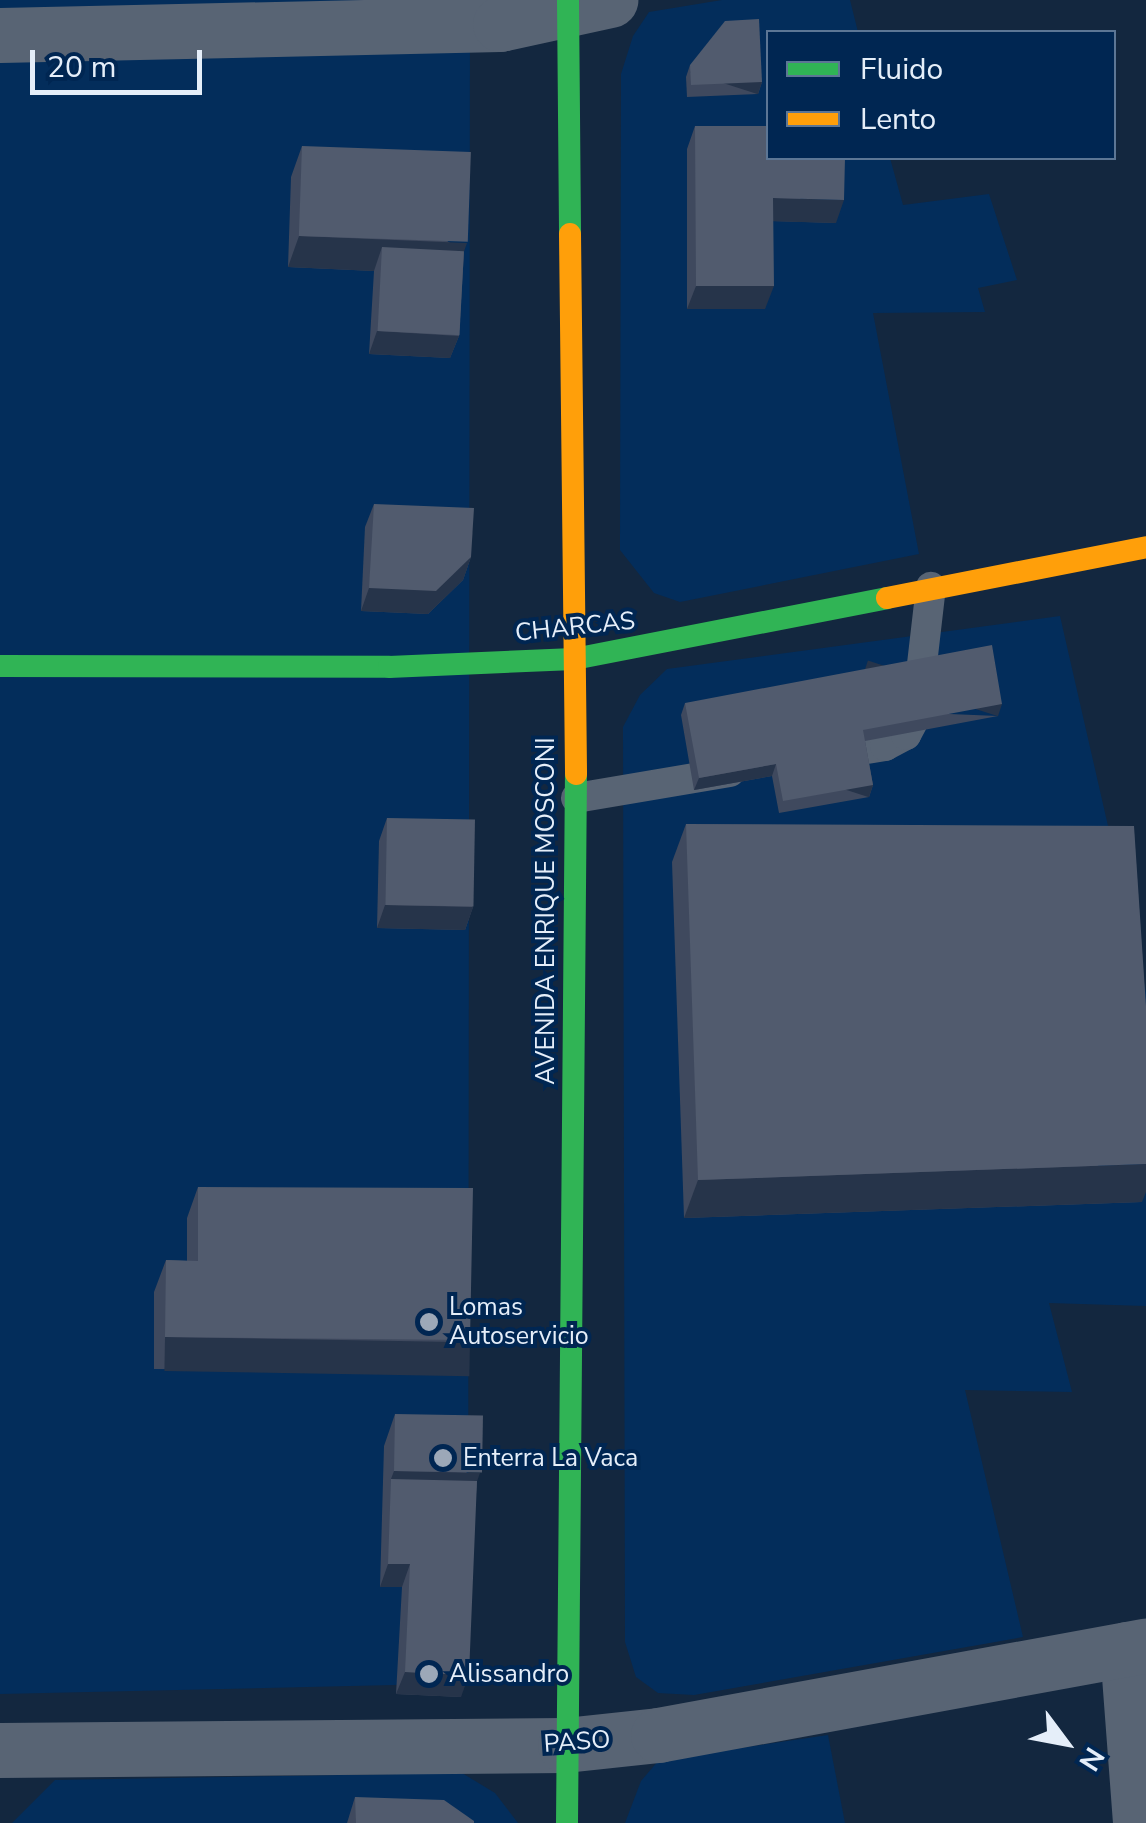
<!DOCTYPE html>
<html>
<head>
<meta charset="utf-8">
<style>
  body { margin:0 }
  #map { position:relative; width:1146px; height:1823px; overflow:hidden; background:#13273f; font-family:"Nunito Sans",sans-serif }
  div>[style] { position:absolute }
  .built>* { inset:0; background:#032d5b }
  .lane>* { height:30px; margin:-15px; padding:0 15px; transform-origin:15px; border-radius:15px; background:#586474 }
  .street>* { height:55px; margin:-27.5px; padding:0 27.5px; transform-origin:27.5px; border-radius:27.5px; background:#586474 }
  .fast>* { height:22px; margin:-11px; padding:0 11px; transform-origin:11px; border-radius:11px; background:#30b455 }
  .slow>* { height:22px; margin:-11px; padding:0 11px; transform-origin:11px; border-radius:11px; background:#ff9f0a }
  .wall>* { inset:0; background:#3f495e }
  .shaded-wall>* { inset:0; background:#26344a; transform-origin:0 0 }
  .building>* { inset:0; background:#515b6e; transform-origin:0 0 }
  .dots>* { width:28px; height:28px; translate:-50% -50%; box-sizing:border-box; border:5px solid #002652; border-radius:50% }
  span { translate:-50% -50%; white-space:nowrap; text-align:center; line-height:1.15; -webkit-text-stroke:8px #002652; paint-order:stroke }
  .street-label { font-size:25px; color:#e5eef9 }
  .poi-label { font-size:25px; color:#e5eef9 }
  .left { translate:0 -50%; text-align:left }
  .legend { position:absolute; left:766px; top:30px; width:350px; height:130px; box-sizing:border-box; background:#002652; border:2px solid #5c7695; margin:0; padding:12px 18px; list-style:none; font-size:30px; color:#e5eef9 }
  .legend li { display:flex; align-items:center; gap:20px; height:50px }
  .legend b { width:50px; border:2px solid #5c7695 }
  .north { position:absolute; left:1016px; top:1693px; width:100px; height:100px; -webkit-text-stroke:8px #002652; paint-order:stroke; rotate:122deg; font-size:28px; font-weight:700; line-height:40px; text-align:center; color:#e5eef9 }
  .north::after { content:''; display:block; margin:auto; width:35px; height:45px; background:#e5eef9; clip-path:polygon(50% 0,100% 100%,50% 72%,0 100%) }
  .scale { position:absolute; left:30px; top:50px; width:172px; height:45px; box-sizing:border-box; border:5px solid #e5eef9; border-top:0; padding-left:12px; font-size:30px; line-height:35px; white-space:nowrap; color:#e5eef9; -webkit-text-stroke:8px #002652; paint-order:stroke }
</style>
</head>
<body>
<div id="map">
  <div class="built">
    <i style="clip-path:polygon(0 0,470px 0,468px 1661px,437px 1684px,0 1694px)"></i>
    <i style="clip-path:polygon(722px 0,850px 0,858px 32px,768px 32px,768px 158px,890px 158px,903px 205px,989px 194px,1017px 280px,978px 288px,985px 312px,873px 313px,919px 554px,680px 602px,654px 593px,620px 550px,621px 74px,633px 36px,649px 12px)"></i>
    <i style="clip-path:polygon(1060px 616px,1146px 992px,1146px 1306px,1049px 1303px,1072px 1392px,965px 1390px,1023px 1637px,694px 1695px,658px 1693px,636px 1677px,625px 1642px,623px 727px,640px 695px,667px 669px)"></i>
    <i style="clip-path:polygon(828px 1735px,845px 1823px,625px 1823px,641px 1781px,659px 1760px)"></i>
    <i style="clip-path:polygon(462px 1773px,495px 1793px,518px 1823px,12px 1823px,55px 1780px)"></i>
  </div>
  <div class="lane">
    <i style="left:830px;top:755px;width:56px;rotate:-9.3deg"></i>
    <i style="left:885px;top:746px;width:24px;rotate:-28deg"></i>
    <i style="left:906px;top:735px;width:21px;rotate:-62deg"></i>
    <i style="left:916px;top:716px;width:130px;rotate:-83.4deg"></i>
    <i style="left:576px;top:798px;width:156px;rotate:-9.6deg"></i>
  </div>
  <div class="street">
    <i style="left:0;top:35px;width:500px;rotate:-1.26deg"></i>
    <i style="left:500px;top:24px;width:113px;rotate:-12.3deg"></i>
    <i style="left:1127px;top:1649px;width:174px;rotate:85.7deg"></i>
    <i style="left:0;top:1750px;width:565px;rotate:-0.51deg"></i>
    <i style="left:565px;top:1745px;width:94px;rotate:-6.1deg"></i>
    <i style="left:658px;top:1735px;width:496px;rotate:-10.4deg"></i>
  </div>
  <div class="fast">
    <i style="left:568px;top:0;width:234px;rotate:89.5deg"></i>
    <i style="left:0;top:666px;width:389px;rotate:0.1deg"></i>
    <i style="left:389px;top:667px;width:185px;rotate:-2.5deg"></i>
    <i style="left:574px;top:659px;width:319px;rotate:-11deg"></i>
    <i style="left:567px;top:1823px;width:1049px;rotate:-89.51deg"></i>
  </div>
  <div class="slow">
    <i style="left:570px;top:234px;width:540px;rotate:89.36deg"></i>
    <i style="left:887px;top:598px;width:264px;rotate:-11.1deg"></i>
  </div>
  <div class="wall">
    <i style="clip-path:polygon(690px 65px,762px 82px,758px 94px,687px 97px,686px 77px)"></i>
    <i style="clip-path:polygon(695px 126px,836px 223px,773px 221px,765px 309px,687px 309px,687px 149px)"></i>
    <i style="clip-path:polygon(302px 146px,464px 252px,459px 336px,450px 358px,369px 354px,374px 271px,288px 267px,291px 177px)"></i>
    <i style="clip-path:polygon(374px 504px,471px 557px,463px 580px,428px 614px,361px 611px,365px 527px)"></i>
    <i style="clip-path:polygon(685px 703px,998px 716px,865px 741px,873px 785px,869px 797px,779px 813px,772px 776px,694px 790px,681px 715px)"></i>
    <i style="clip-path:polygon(387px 818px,473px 907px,465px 930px,377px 928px,379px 841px)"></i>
    <i style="clip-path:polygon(686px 824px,1142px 1202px,684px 1218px,672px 862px)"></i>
    <i style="clip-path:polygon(198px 1187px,470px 1340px,458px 1372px,154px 1369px,154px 1292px,166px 1260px,187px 1261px,187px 1218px)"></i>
    <i style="clip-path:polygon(395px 1414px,477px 1481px,461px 1697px,396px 1694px,402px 1587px,380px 1587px,384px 1446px)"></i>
    <i style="clip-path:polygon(355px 1797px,474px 1823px,347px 1823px)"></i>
  </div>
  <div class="shaded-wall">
    <i style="left:762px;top:82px;width:13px;height:71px;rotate:108deg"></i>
    <i style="clip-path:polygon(773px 198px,844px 200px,836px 223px,765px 221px)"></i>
    <i style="clip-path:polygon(299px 236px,467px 243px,456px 274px,382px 247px,374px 271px,288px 267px)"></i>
    <i style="clip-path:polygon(696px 286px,774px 286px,765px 309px,687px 309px)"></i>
    <i style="clip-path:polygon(377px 331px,459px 336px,450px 358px,369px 354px)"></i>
    <i style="clip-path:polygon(471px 557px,463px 580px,428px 614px,361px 611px,369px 588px)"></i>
    <i style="left:1002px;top:704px;width:13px;height:141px;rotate:108deg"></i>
    <i style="clip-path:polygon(776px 764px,772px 776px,694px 790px,699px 778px)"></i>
    <i style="left:873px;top:785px;width:13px;height:91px;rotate:108deg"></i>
    <i style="clip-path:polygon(385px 905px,473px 907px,465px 930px,377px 928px)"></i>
    <i style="clip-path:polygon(1146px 1164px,1146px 1192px,1142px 1202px,684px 1218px,698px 1180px)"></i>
    <i style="left:165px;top:1337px;width:305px;height:34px;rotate:1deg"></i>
    <i style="clip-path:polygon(394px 1471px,480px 1473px,469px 1504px,391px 1479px)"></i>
    <i style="clip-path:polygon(388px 1564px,410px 1564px,402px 1587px,380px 1587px)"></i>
    <i style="clip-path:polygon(405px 1672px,469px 1675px,461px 1697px,396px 1694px)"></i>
  </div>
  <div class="building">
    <i style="clip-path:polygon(759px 19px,762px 82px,691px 85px,690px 65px,725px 21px)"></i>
    <i style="clip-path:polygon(695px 126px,768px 126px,768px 158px,845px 158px,844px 200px,773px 198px,774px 286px,696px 286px)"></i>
    <i style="left:302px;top:146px;width:169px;height:90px;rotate:2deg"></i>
    <i style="left:382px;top:247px;width:82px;height:84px;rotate:3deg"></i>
    <i style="clip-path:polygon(374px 504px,474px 508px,471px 557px,436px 591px,369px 588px)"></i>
    <i style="clip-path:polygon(992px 645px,1002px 704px,863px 730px,873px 785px,783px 801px,776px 764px,699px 778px,685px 703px)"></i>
    <i style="left:387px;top:818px;width:88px;height:87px;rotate:1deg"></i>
    <i style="clip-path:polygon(686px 824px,1134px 826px,1146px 1006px,1146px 1164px,698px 1180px)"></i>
    <i style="clip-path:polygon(198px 1187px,473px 1188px,470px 1340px,165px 1337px,166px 1260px,198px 1261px)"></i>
    <i style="left:395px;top:1414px;width:88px;height:57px;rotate:1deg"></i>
    <i style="clip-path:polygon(391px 1479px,477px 1481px,469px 1675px,405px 1672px,410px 1564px,388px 1564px)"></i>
    <i style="clip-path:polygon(355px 1797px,444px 1800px,474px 1821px,474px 1823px,356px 1823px)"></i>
  </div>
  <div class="dots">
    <i style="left:429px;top:1322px;background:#9ca8b8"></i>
    <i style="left:443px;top:1458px;background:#9ca8b8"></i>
    <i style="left:429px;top:1674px;background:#9ca8b8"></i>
  </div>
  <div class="street-label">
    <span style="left:575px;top:627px;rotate:-6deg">CHARCAS</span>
    <span style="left:546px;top:911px;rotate:-90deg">AVENIDA ENRIQUE MOSCONI</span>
    <span style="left:577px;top:1742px;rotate:-4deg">PASO</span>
  </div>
  <div class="poi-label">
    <span class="left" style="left:449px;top:1322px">Lomas<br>Autoservicio</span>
    <span class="left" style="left:463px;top:1458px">Enterra La Vaca</span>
    <span class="left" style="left:449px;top:1674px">Alissandro</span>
  </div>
  <ul class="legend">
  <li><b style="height:12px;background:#30b455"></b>Fluido</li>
  <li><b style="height:12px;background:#ff9f0a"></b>Lento</li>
  </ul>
  <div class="north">N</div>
  <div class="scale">20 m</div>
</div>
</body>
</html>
